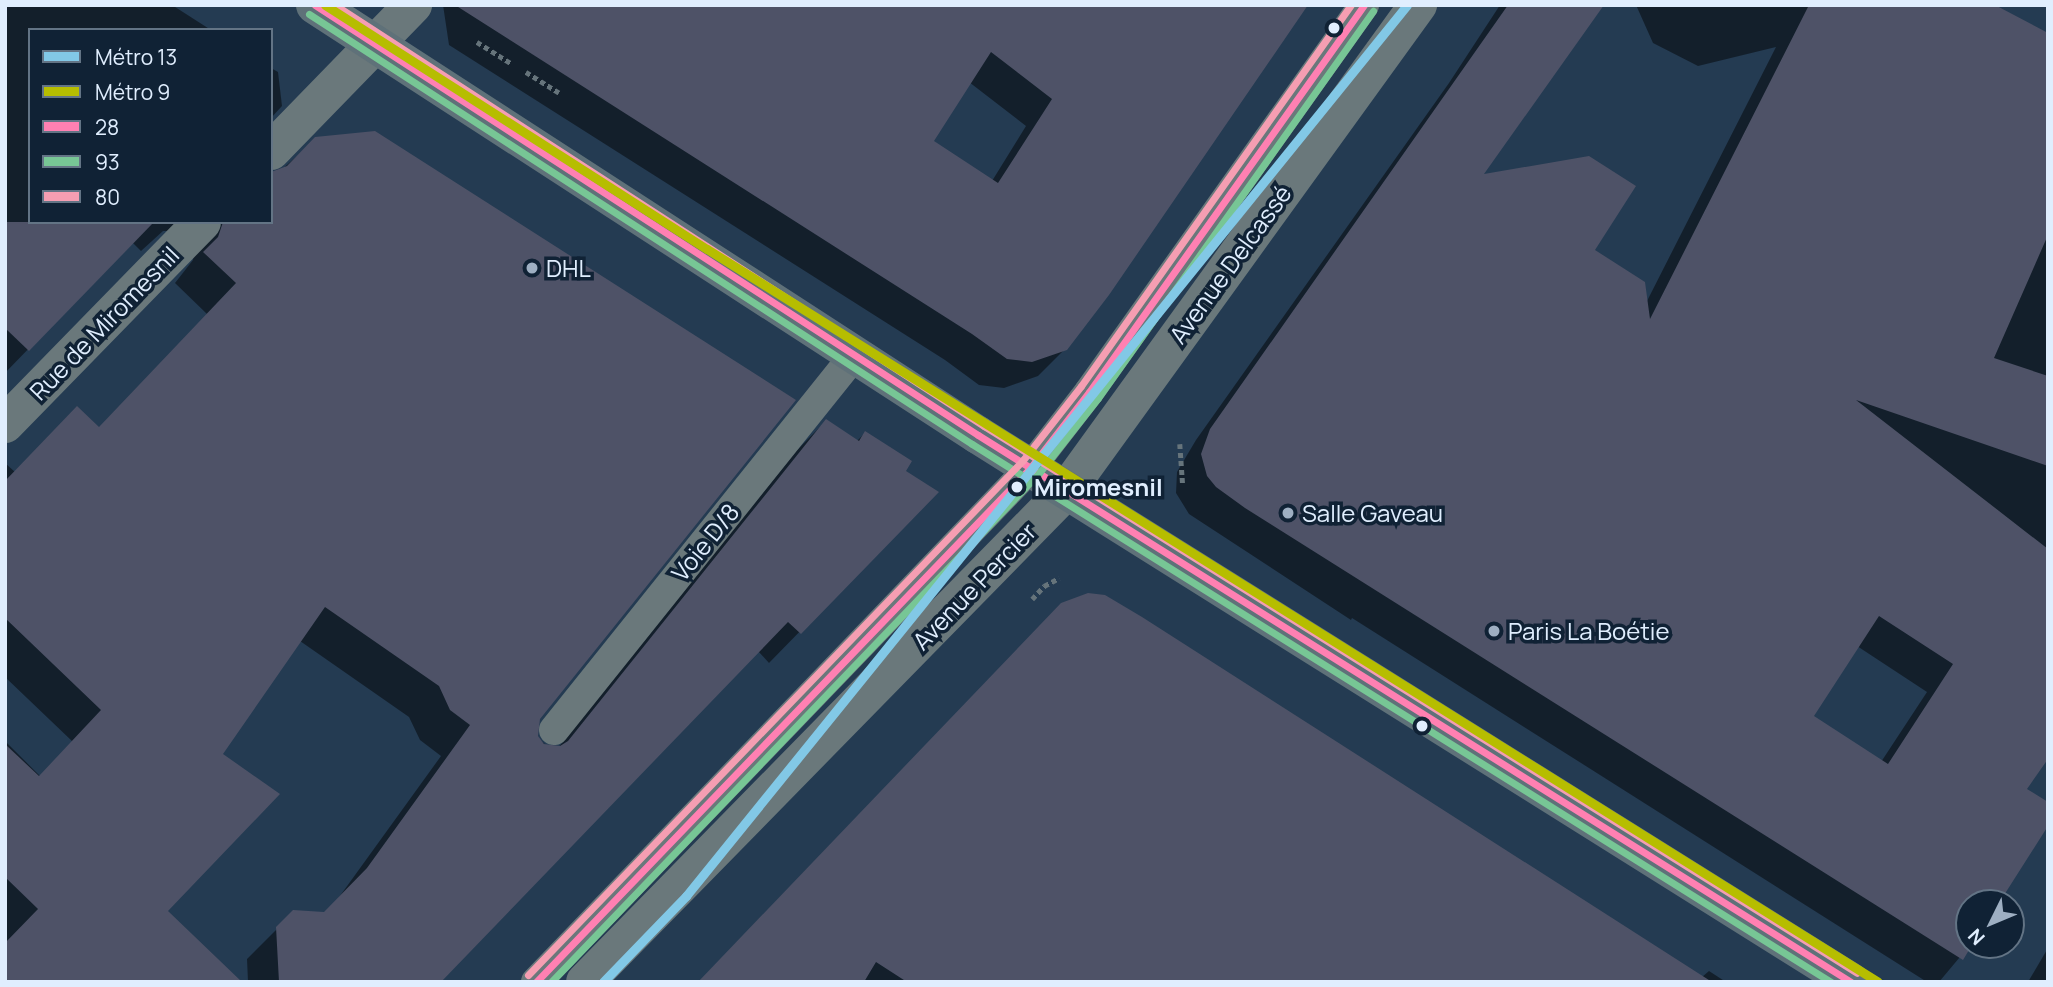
<!DOCTYPE html>
<html>
<head>
<meta charset="utf-8">
<style>
  body { margin:0 }
  #map { position:relative; width:2053px; height:987px; overflow:hidden; background:#243b52; font-family:Manrope,sans-serif }
  div>[style] { position:absolute }
  .shadow>* { inset:0; background:#0007 }
  .building>* { inset:0; background:#4e5267 }
  .path>* { height:4.5px; margin-top:-2.25px; transform-origin:0; background:repeating-linear-gradient(90deg,#66747b 0 5px,transparent 0 8.5px) }
  .lane>* { height:30px; margin:-15px; padding:0 15px; transform-origin:15px; border-radius:15px; background:#6a787b }
  .street>* { height:38px; margin:-19px; padding:0 19px; transform-origin:19px; border-radius:19px; background:#6a787b }
  .secondary>* { height:38px; margin:-19px; padding:0 19px; transform-origin:19px; border-radius:19px; background:#5f7179 }
  .bus-1>* { height:7px; margin:-3.5px; padding:0 3.5px; transform-origin:3.5px; border-radius:3.5px; background:#ff80b2 }
  .bus-2>* { height:7px; margin:-3.5px; padding:0 3.5px; transform-origin:3.5px; border-radius:3.5px; background:#77c695 }
  .bus-3>* { height:7px; margin:-3.5px; padding:0 3.5px; transform-origin:3.5px; border-radius:3.5px; background:#f59eb2 }
  .metro-1>* { height:9px; margin:-4.5px; padding:0 4.5px; transform-origin:4.5px; border-radius:4.5px; background:#82c8e6 }
  .metro-2>* { height:9px; margin:-4.5px; padding:0 4.5px; transform-origin:4.5px; border-radius:4.5px; background:#b6bd00 }
  .dots>* { width:19px; height:19px; translate:-50% -50%; box-sizing:border-box; border:4px solid #102235; border-radius:50% }
  span { translate:-50% -50%; white-space:nowrap; text-align:center; line-height:1.15; -webkit-text-stroke:7px #102235; paint-order:stroke }
  .street-label { font-size:24px; color:#e0eefe }
  .poi-label { font-size:24px; color:#e0eefe }
  .left { translate:0 -50%; text-align:left }
  .stop-label { font-size:24px; color:#e0eefe; font-weight:700 }
  .frame { position:absolute; inset:0; border:7px solid #e0eefe; pointer-events:none }
  .legend { position:absolute; left:28px; top:28px; width:245px; height:196px; box-sizing:border-box; background:#102235; border:2px solid #637485; margin:0; padding:9px 12px; list-style:none; font-size:21px; color:#e0eefe }
  .legend li { display:flex; align-items:center; gap:14px; height:35px }
  .legend b { width:35px; border:2px solid #637485 }
  .north { position:absolute; left:1955px; top:889px; width:70px; height:70px; box-sizing:border-box; background:#102235; border:2px solid #637485; border-radius:50%; rotate:227deg; font-size:19px; font-weight:700; line-height:28px; text-align:center; color:#e0eefe }
  .north::after { content:''; display:block; margin:auto; width:24px; height:32px; background:#9eafc2; clip-path:polygon(50% 0,100% 100%,50% 72%,0 100%) }
</style>
</head>
<body>
<div id="map">
  <div class="shadow">
    <i style="clip-path:polygon(5px 5px,172px 5px,211px 30px,30px 30px,30px 222px,271px 222px,278px 173px,316px 139px,539px 718px,536px 736px,550px 749px,558px 748px,796px 451px,826px 421px,857px 441px,865px 433px,904px 471px,936px 492px,769px 663px,758px 651px,439px 982px,248px 982px,247px 959px,294px 912px,324px 914px,337px 900px,441px 756px,420px 740px,409px 717px,300px 641px,5px 982px,5px 741px,40px 776px,73px 742px,5px 677px,5px 463px,15px 472px,98px 429px,208px 315px,175px 283px,193px 260px,194px 248px,177px 231px,163px 231px,141px 251px,132px 242px,5px 373px)"></i>
    <i style="clip-path:polygon(evenodd,443px 5px,1307px 5px,1065px 349px,1038px 376px,1004px 388px,979px 385px,945px 360px,449px 45px,443px 5px,969px 82px,1026px 126px,992px 181px,932px 142px,969px 82px)"></i>
    <i style="clip-path:polygon(evenodd,1500px 5px,1602px 5px,1480px 177px,1593px 251px,1646px 303px,1776px 47px,1698px 66px,1653px 43px,1636px 5px,1992px 5px,2048px 35px,2048px 756px,2025px 789px,1997px 903px,1969px 903px,1970px 945px,1939px 982px,1927px 982px,1352px 618px,1351px 620px,1189px 514px,1176px 493px,1177px 472px,1196px 440px,1449px 83px,1500px 5px,1857px 646px,1927px 692px,1881px 762px,1812px 717px,1857px 646px)"></i>
    <i style="clip-path:polygon(271px 68px,278px 72px,282px 106px,271px 118px)"></i>
    <i style="clip-path:polygon(1031px 636px,1702px 977px,1709px 971px,1726px 982px,699px 982px)"></i>
    <i style="clip-path:polygon(2048px 948px,2048px 982px,2028px 982px)"></i>
  </div>
  <div class="building">
    <i style="clip-path:polygon(evenodd,455px 5px,1308px 5px,1109px 295px,1067px 350px,1032px 362px,1007px 359px,972px 334px,455px 5px,991px 52px,1052px 99px,998px 183px,934px 141px,991px 52px)"></i>
    <i style="clip-path:polygon(evenodd,1508px 5px,1604px 5px,1484px 174px,1589px 156px,1636px 186px,1595px 250px,1645px 282px,1650px 319px,1809px 5px,1995px 5px,2048px 33px,2048px 235px,1994px 358px,2048px 376px,2048px 466px,1856px 400px,2048px 549px,2048px 759px,2027px 789px,2048px 802px,2048px 826px,1999px 903px,1969px 903px,1969px 945px,1972px 945px,1963px 960px,1245px 508px,1216px 487px,1207px 476px,1201px 454px,1210px 429px,1508px 5px,1879px 616px,1953px 664px,1888px 764px,1814px 716px,1879px 616px)"></i>
    <i style="clip-path:polygon(375px 131px,796px 400px,540px 719px,538px 736px,544px 744px,560px 746px,568px 741px,826px 419px,859px 441px,865px 431px,912px 461px,906px 471px,939px 492px,801px 634px,788px 622px,441px 982px,279px 982px,276px 927px,293px 910px,324px 912px,367px 868px,470px 725px,450px 710px,439px 686px,325px 607px,223px 754px,280px 794px,168px 911px,242px 982px,5px 982px,5px 943px,38px 909px,5px 877px,5px 744px,39px 776px,101px 710px,5px 618px,5px 481px,77px 406px,99px 427px,236px 283px,203px 252px,218px 237px,223px 222px,271px 222px,271px 172px,287px 166px,315px 137px)"></i>
    <i style="clip-path:polygon(5px 222px,154px 222px,29px 351px,5px 328px)"></i>
    <i style="clip-path:polygon(1088px 593px,1105px 595px,1142px 617px,1712px 982px,907px 982px,876px 962px,864px 982px,698px 982px,1061px 603px)"></i>
  </div>
  <div class="path">
    <i style="left:477px;top:42px;width:40px;rotate:32deg"></i>
    <i style="left:526px;top:72px;width:39px;rotate:32deg"></i>
    <i style="left:1180px;top:444px;width:39px;rotate:86deg"></i>
    <i style="left:1032px;top:599px;width:18px;rotate:-47deg"></i>
    <i style="left:1044px;top:586px;width:17px;rotate:-28deg"></i>
  </div>
  <div class="lane">
    <i style="left:554px;top:730px;width:482px;rotate:-51.3deg"></i>
    <i style="left:536px;top:982px;width:714px;rotate:-46.13deg"></i>
    <i style="left:1031px;top:467px;width:95px;rotate:-52.3deg"></i>
    <i style="left:1089px;top:392px;width:475px;rotate:-54.6deg"></i>
  </div>
  <div class="street">
    <i style="left:271px;top:151px;width:204px;rotate:-45.8deg"></i>
    <i style="left:5px;top:424px;width:282px;rotate:-45.7deg"></i>
    <i style="left:585px;top:982px;width:689px;rotate:-45.59deg"></i>
    <i style="left:1067px;top:490px;width:599px;rotate:-54.11deg"></i>
  </div>
  <div class="secondary">
    <i style="left:315px;top:5px;width:790px;rotate:32.97deg"></i>
    <i style="left:978px;top:435px;width:1030px;rotate:32.07deg"></i>
  </div>
  <div class="bus-1">
    <i style="left:315px;top:5px;width:790px;rotate:32.97deg"></i>
    <i style="left:978px;top:435px;width:1030px;rotate:32.07deg"></i>
    <i style="left:536px;top:982px;width:714px;rotate:-46.13deg"></i>
    <i style="left:1031px;top:467px;width:95px;rotate:-52.3deg"></i>
    <i style="left:1089px;top:392px;width:475px;rotate:-54.6deg"></i>
  </div>
  <div class="bus-2">
    <i style="left:309px;top:14px;width:790px;rotate:32.97deg"></i>
    <i style="left:972px;top:444px;width:1014px;rotate:32.06deg"></i>
    <i style="left:551px;top:982px;width:705px;rotate:-46.21deg"></i>
    <i style="left:1039px;top:473px;width:95px;rotate:-51.8deg"></i>
    <i style="left:1098px;top:398px;width:475px;rotate:-54.6deg"></i>
  </div>
  <div class="bus-3">
    <i style="left:335px;top:5px;width:774px;rotate:32.97deg"></i>
    <i style="left:984px;top:426px;width:1030px;rotate:32.07deg"></i>
    <i style="left:528px;top:975px;width:714px;rotate:-46.13deg"></i>
    <i style="left:1023px;top:460px;width:94px;rotate:-51.9deg"></i>
    <i style="left:1081px;top:386px;width:467px;rotate:-54.7deg"></i>
  </div>
  <div class="metro-1">
    <i style="left:603px;top:982px;width:120px;rotate:-46deg"></i>
    <i style="left:686px;top:896px;width:1146px;rotate:-51.02deg"></i>
  </div>
  <div class="metro-2">
    <i style="left:325px;top:5px;width:453px;rotate:32.6deg"></i>
    <i style="left:707px;top:249px;width:1381px;rotate:32.04deg"></i>
  </div>
  <div class="dots">
    <i style="left:1334px;top:28px;background:#e0eefe"></i>
    <i style="left:532px;top:268px;background:#9eafc2"></i>
    <i style="left:1017px;top:487px;background:#e0eefe"></i>
    <i style="left:1288px;top:513px;background:#9eafc2"></i>
    <i style="left:1494px;top:631px;background:#9eafc2"></i>
    <i style="left:1422px;top:726px;background:#e0eefe"></i>
  </div>
  <div class="street-label">
    <span style="left:1230px;top:264px;rotate:-54deg">Avenue Delcassé</span>
    <span style="left:104px;top:323px;rotate:-46deg">Rue de Miromesnil</span>
    <span style="left:705px;top:542px;rotate:-51deg">Voie D/8</span>
    <span style="left:974px;top:586px;rotate:-46deg">Avenue Percier</span>
  </div>
  <div class="poi-label">
    <span class="left" style="left:546px;top:268px">DHL</span>
    <span class="left" style="left:1302px;top:513px">Salle Gaveau</span>
    <span class="left" style="left:1508px;top:631px">Paris La Boétie</span>
  </div>
  <div class="stop-label">
    <span class="left" style="left:1034px;top:487px">Miromesnil</span>
  </div>
  <div class="frame"></div>
  <ul class="legend">
  <li><b style="height:9px;background:#82c8e6"></b>Métro 13</li>
  <li><b style="height:9px;background:#b6bd00"></b>Métro 9</li>
  <li><b style="height:9px;background:#ff80b2"></b>28</li>
  <li><b style="height:9px;background:#77c695"></b>93</li>
  <li><b style="height:9px;background:#f59eb2"></b>80</li>
  </ul>
  <div class="north">N</div>
</div>
</body>
</html>
